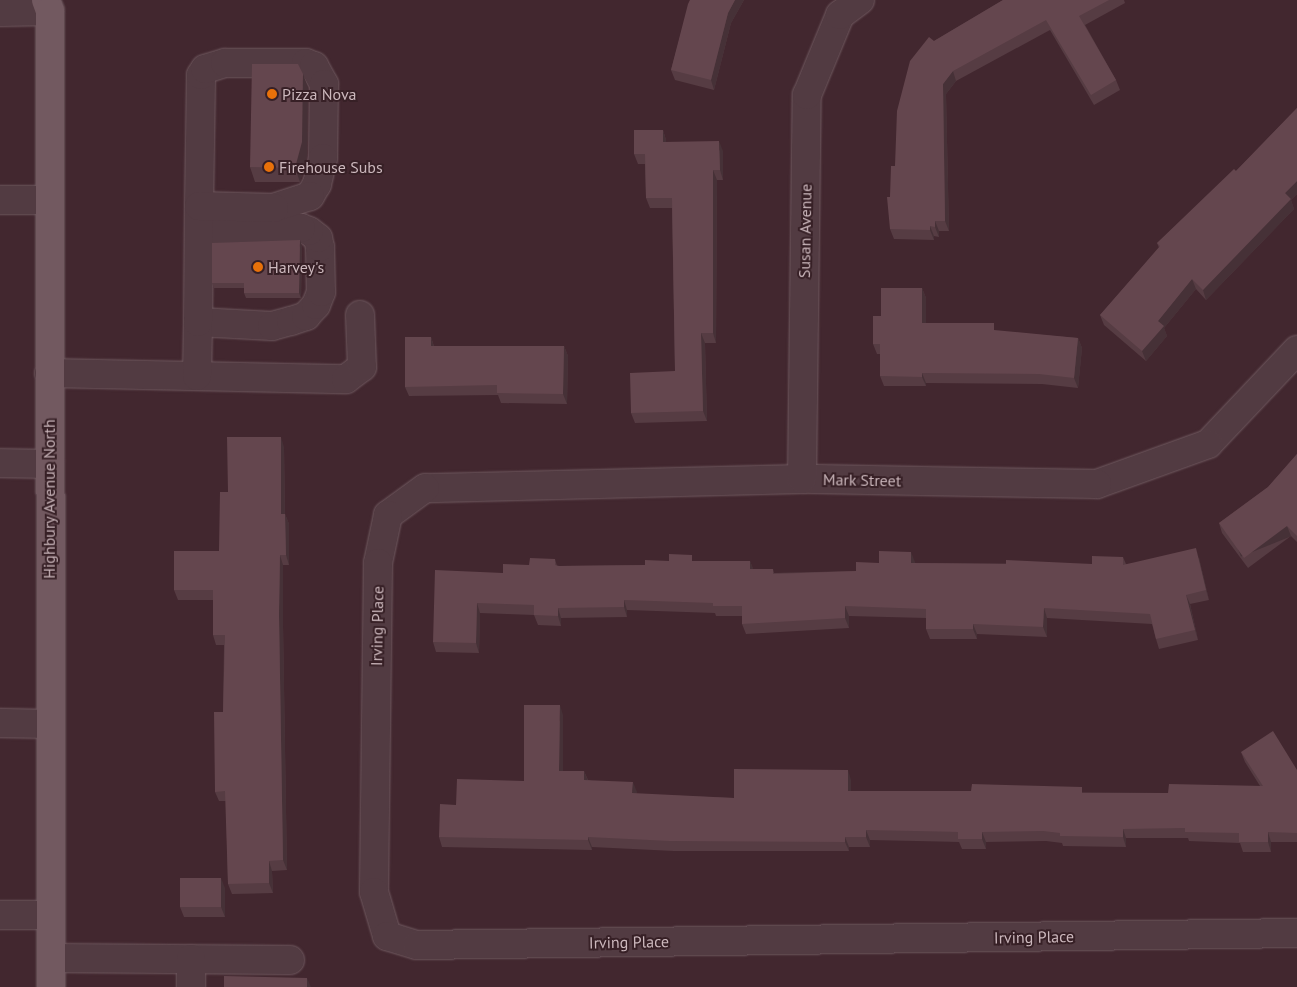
<!DOCTYPE html>
<html>
<head>
<meta charset="utf-8">
<style>
  body { margin:0 }
  #map { position:relative; width:1297px; height:987px; overflow:hidden; background:#42272f; font-family:"PT Sans",sans-serif }
  div>[style] { position:absolute }
  .roads { filter:drop-shadow(0 0 1px #6f595f) drop-shadow(0 0 1px #6f595f) }
  .minor>* { height:28px; margin:-14px; padding:0 14px; transform-origin:14px; border-radius:14px; background:#523b42 }
  .major>* { height:28px; margin:-14px; padding:0 14px; transform-origin:14px; border-radius:14px; background:#725960 }
  .wall>* { inset:0; background:#563c43 }
  .shaded-wall>* { inset:0; background:#463137; transform-origin:0 0 }
  .building>* { inset:0; background:#64464e; transform-origin:0 0 }
  .dots>* { width:14px; height:14px; translate:-50% -50%; box-sizing:border-box; border:2px solid #372026; border-radius:50% }
  span { translate:-50% -50%; white-space:nowrap; text-align:center; line-height:1.15; -webkit-text-stroke:4px #372026; paint-order:stroke }
  .poi-label { font-size:16px; color:#ccb8bd }
  .left { translate:0 -50%; text-align:left }
  .street-label { font-size:16px; color:#ccb8bd }
</style>
</head>
<body>
<div id="map">
  <div class="roads">
    <div class="minor">
      <i style="left:0;top:12px;width:50px;rotate:-1.1deg"></i>
      <i style="left:0;top:200px;width:49px"></i>
      <i style="left:198px;top:322px;width:74px;rotate:3.1deg"></i>
      <i style="left:272px;top:326px;width:20px;rotate:-15deg"></i>
      <i style="left:291px;top:321px;width:16px;rotate:-18deg"></i>
      <i style="left:306px;top:316px;width:15px;rotate:-48deg"></i>
      <i style="left:316px;top:305px;width:14px;rotate:-69deg"></i>
      <i style="left:321px;top:292px;width:45px;rotate:-91.3deg"></i>
      <i style="left:320px;top:247px;width:9px;rotate:-103deg"></i>
      <i style="left:318px;top:238px;width:11px;rotate:-142deg"></i>
      <i style="left:309px;top:231px;width:9px;rotate:-159deg"></i>
      <i style="left:301px;top:228px;width:102px;rotate:177.2deg"></i>
      <i style="left:1297px;top:350px;width:129px;rotate:133.4deg"></i>
      <i style="left:1208px;top:444px;width:118px;rotate:160.2deg"></i>
      <i style="left:1097px;top:484px;width:295px;rotate:-179deg"></i>
      <i style="left:802px;top:479px;width:377px;rotate:178.6deg"></i>
      <i style="left:425px;top:488px;width:46px;rotate:143.9deg"></i>
      <i style="left:388px;top:515px;width:49px;rotate:101.8deg"></i>
      <i style="left:378px;top:563px;width:329px;rotate:90.7deg"></i>
      <i style="left:374px;top:892px;width:46px;rotate:73.5deg"></i>
      <i style="left:387px;top:936px;width:31px;rotate:17deg"></i>
      <i style="left:417px;top:945px;width:880px;rotate:-0.78deg"></i>
      <i style="left:49px;top:373px;width:297px;rotate:1.2deg"></i>
      <i style="left:346px;top:379px;width:20px;rotate:-37deg"></i>
      <i style="left:362px;top:367px;width:52px;rotate:-92.2deg"></i>
      <i style="left:197px;top:376px;width:54px;rotate:-88.9deg"></i>
      <i style="left:198px;top:322px;width:116px;rotate:-89.5deg"></i>
      <i style="left:199px;top:206px;width:131px;rotate:-89.1deg"></i>
      <i style="left:201px;top:75px;width:7px;rotate:-56deg"></i>
      <i style="left:205px;top:69px;width:21px;rotate:-17deg"></i>
      <i style="left:225px;top:63px;width:81px"></i>
      <i style="left:306px;top:63px;width:9px;rotate:21deg"></i>
      <i style="left:314px;top:66px;width:21px;rotate:61deg"></i>
      <i style="left:324px;top:84px;width:74px;rotate:90.8deg"></i>
      <i style="left:323px;top:158px;width:27px;rotate:103deg"></i>
      <i style="left:317px;top:184px;width:14px;rotate:120deg"></i>
      <i style="left:310px;top:196px;width:38px;rotate:162deg"></i>
      <i style="left:274px;top:208px;width:75px;rotate:-178.5deg"></i>
      <i style="left:0;top:463px;width:50px;rotate:1.1deg"></i>
      <i style="left:802px;top:479px;width:384px;rotate:-89.3deg"></i>
      <i style="left:807px;top:95px;width:87px;rotate:-67.6deg"></i>
      <i style="left:840px;top:15px;width:25px;rotate:-37deg"></i>
      <i style="left:0;top:723px;width:48px;rotate:1.2deg"></i>
      <i style="left:0;top:915px;width:51px"></i>
      <i style="left:51px;top:958px;width:239px;rotate:0.5deg"></i>
      <i style="left:191px;top:959px;width:28px;rotate:90deg"></i>
    </div>
    <div class="major">
      <i style="left:46px;top:0;width:12px;rotate:70deg"></i>
      <i style="left:50px;top:11px;width:976px;rotate:89.94deg"></i>
    </div>
  </div>
  <div class="wall">
    <i style="clip-path:polygon(690px 0,744px 0,731px 23px,714px 90px,675px 80px,671px 70px)"></i>
    <i style="clip-path:polygon(1003px 0,1124px 0,1125px 3px,1085px 25px,1116px 80px,1120px 90px,1094px 105px,1050px 30px,956px 81px,946px 94px,949px 231px,939px 231px,939px 237px,934px 236px,934px 240px,894px 239px,890px 229px,890px 197px,895px 166px,934px 41px)"></i>
    <i style="clip-path:polygon(308px 88px,307px 156px,300px 182px,255px 182px,250px 167px)"></i>
    <i style="clip-path:polygon(1297px 108px,1297px 194px,1291px 200px,1294px 209px,1206px 300px,1196px 289px,1164px 328px,1167px 336px,1146px 361px,1104px 325px,1100px 315px,1159px 248px,1157px 243px,1236px 171px)"></i>
    <i style="clip-path:polygon(663px 130px,666px 140px,666px 142px,723px 151px,723px 180px,717px 180px,716px 343px,705px 343px,707px 421px,635px 423px,631px 413px,675px 371px,672px 208px,650px 208px,646px 198px,645px 164px,638px 164px,634px 154px)"></i>
    <i style="clip-path:polygon(302px 246px,301px 298px,246px 298px,244px 293px,244px 288px,214px 288px,212px 283px)"></i>
    <i style="clip-path:polygon(922px 288px,926px 298px,926px 323px,996px 331px,1078px 338px,1082px 348px,1078px 388px,1042px 384px,926px 383px,926px 386px,884px 386px,880px 376px,880px 354px,877px 354px,873px 344px,881px 316px)"></i>
    <i style="clip-path:polygon(431px 337px,434px 346px,564px 346px,568px 356px,567px 404px,501px 403px,498px 395px,409px 396px,405px 387px)"></i>
    <i style="clip-path:polygon(284px 447px,285px 514px,289px 524px,289px 565px,283px 565px,283px 624px,287px 870px,272px 871px,273px 893px,232px 894px,228px 884px,226px 801px,219px 801px,215px 792px,223px 712px,224px 645px,216px 645px,213px 635px,213px 600px,178px 600px,174px 590px,219px 551px,228px 492px)"></i>
    <i style="clip-path:polygon(1297px 454px,1297px 542px,1291px 536px,1248px 568px,1222px 533px,1219px 523px,1268px 487px)"></i>
    <i style="clip-path:polygon(1123px 557px,1126px 564px,1199px 558px,1209px 600px,1190px 604px,1198px 640px,1159px 649px,1156px 639px,1152px 624px,1047px 618px,1047px 637px,977px 634px,977px 639px,930px 639px,926px 629px,926px 618px,849px 616px,849px 628px,746px 634px,742px 624px,742px 616px,716px 616px,715px 613px,627px 610px,627px 617px,561px 618px,561px 626px,538px 625px,534px 615px,480px 613px,479px 653px,436px 652px,433px 642px,503px 573px,529px 565px,555px 559px,557px 566px,645px 565px,695px 561px,750px 561px,753px 569px,773px 569px,774px 573px,856px 571px,879px 563px,915px 562px,915px 563px,1092px 564px)"></i>
    <i style="clip-path:polygon(563px 715px,563px 771px,584px 771px,588px 780px,637px 792px,636px 794px,734px 798px,851px 780px,851px 791px,1168px 793px,1260px 786px,1245px 762px,1241px 752px,1297px 770px,1297px 842px,1271px 842px,1271px 852px,1243px 852px,1240px 843px,1189px 841px,1188px 838px,1126px 838px,1126px 847px,1063px 846px,1062px 843px,1046px 841px,986px 842px,986px 849px,962px 849px,959px 842px,870px 840px,870px 847px,849px 847px,849px 851px,674px 851px,592px 847px,592px 850px,442px 847px,439px 837px,456px 805px,524px 781px)"></i>
    <i style="clip-path:polygon(225px 888px,225px 917px,184px 917px,180px 907px)"></i>
  </div>
  <div class="shaded-wall">
    <i style="clip-path:polygon(735px 0,744px 0,731px 23px,714px 90px,711px 80px,728px 13px)"></i>
    <i style="clip-path:polygon(953px 71px,956px 81px,946px 94px,949px 231px,945px 221px,943px 84px)"></i>
    <i style="clip-path:polygon(303px 74px,308px 88px,307px 156px,300px 182px,295px 168px)"></i>
    <i style="clip-path:polygon(663px 130px,666px 140px,666px 152px,663px 142px)"></i>
    <i style="clip-path:polygon(719px 141px,723px 151px,723px 180px,720px 170px)"></i>
    <i style="clip-path:polygon(713px 170px,717px 180px,716px 343px,713px 333px)"></i>
    <i style="clip-path:polygon(1297px 181px,1297px 194px,1291px 200px,1294px 209px,1206px 300px,1203px 290px,1285px 193px)"></i>
    <i style="clip-path:polygon(935px 221px,939px 231px,939px 237px,935px 227px)"></i>
    <i style="clip-path:polygon(930px 226px,934px 236px,934px 240px,930px 230px)"></i>
    <i style="clip-path:polygon(300px 240px,302px 246px,301px 298px,299px 293px)"></i>
    <i style="clip-path:polygon(1192px 279px,1196px 289px,1164px 328px,1167px 336px,1146px 361px,1142px 351px,1158px 321px)"></i>
    <i style="clip-path:polygon(922px 288px,926px 298px,926px 333px,922px 323px)"></i>
    <i style="clip-path:polygon(701px 333px,705px 343px,707px 421px,703px 411px)"></i>
    <i style="clip-path:polygon(431px 337px,434px 347px,431px 346px)"></i>
    <i style="clip-path:polygon(1078px 338px,1082px 348px,1078px 388px,1074px 378px)"></i>
    <i style="clip-path:polygon(564px 346px,568px 356px,567px 404px,563px 394px)"></i>
    <i style="clip-path:polygon(922px 373px,926px 383px,926px 386px,922px 377px)"></i>
    <i style="clip-path:polygon(281px 437px,284px 447px,285px 524px,281px 514px)"></i>
    <i style="clip-path:polygon(285px 514px,289px 524px,289px 565px,286px 555px)"></i>
    <i style="left:1287px;top:526px;width:11px;height:54px;rotate:68deg"></i>
    <i style="clip-path:polygon(1196px 548px,1199px 558px,1209px 600px,1206px 590px)"></i>
    <i style="clip-path:polygon(911px 552px,915px 562px,915px 573px,911px 563px)"></i>
    <i style="clip-path:polygon(280px 555px,283px 565px,283px 624px,287px 870px,283px 860px,279px 614px)"></i>
    <i style="clip-path:polygon(750px 561px,754px 571px,750px 569px)"></i>
    <i style="clip-path:polygon(1186px 595px,1190px 604px,1198px 640px,1195px 630px)"></i>
    <i style="clip-path:polygon(624px 600px,627px 610px,627px 617px,624px 607px)"></i>
    <i style="clip-path:polygon(477px 603px,480px 613px,479px 653px,476px 643px)"></i>
    <i style="clip-path:polygon(845px 606px,849px 616px,849px 628px,845px 618px)"></i>
    <i style="clip-path:polygon(558px 608px,561px 618px,561px 626px,558px 616px)"></i>
    <i style="clip-path:polygon(1044px 608px,1047px 618px,1047px 637px,1043px 627px)"></i>
    <i style="clip-path:polygon(973px 624px,977px 634px,977px 639px,973px 629px)"></i>
    <i style="clip-path:polygon(560px 705px,563px 715px,563px 781px,559px 771px)"></i>
    <i style="clip-path:polygon(848px 770px,851px 780px,851px 801px,848px 791px)"></i>
    <i style="clip-path:polygon(584px 771px,588px 781px,584px 780px)"></i>
    <i style="clip-path:polygon(633px 782px,637px 792px,636px 803px,632px 793px)"></i>
    <i style="clip-path:polygon(1123px 829px,1126px 838px,1126px 847px,1123px 837px)"></i>
    <i style="clip-path:polygon(866px 830px,870px 840px,870px 847px,866px 837px)"></i>
    <i style="clip-path:polygon(982px 832px,986px 842px,986px 849px,982px 839px)"></i>
    <i style="clip-path:polygon(1268px 832px,1271px 842px,1271px 852px,1268px 842px)"></i>
    <i style="clip-path:polygon(588px 837px,592px 847px,592px 850px,588px 840px)"></i>
    <i style="clip-path:polygon(845px 837px,849px 847px,849px 851px,845px 842px)"></i>
    <i style="clip-path:polygon(269px 861px,272px 871px,273px 893px,269px 883px)"></i>
    <i style="clip-path:polygon(221px 878px,225px 888px,225px 917px,221px 907px)"></i>
    <i style="clip-path:polygon(307px 978px,311px 987px,307px 987px)"></i>
  </div>
  <div class="building">
    <i style="clip-path:polygon(690px 0,735px 0,728px 13px,711px 80px,671px 70px,688px 4px)"></i>
    <i style="clip-path:polygon(1003px 0,1109px 0,1079px 16px,1116px 80px,1091px 95px,1046px 20px,953px 71px,943px 84px,945px 221px,935px 221px,935px 227px,930px 226px,930px 230px,890px 229px,887px 197px,890px 197px,891px 166px,895px 166px,897px 111px,910px 61px,929px 37px,934px 41px)"></i>
    <i style="clip-path:polygon(252px 64px,298px 64px,303px 74px,302px 142px,295px 168px,250px 167px)"></i>
    <i style="clip-path:polygon(1297px 108px,1297px 181px,1285px 193px,1291px 199px,1203px 290px,1192px 279px,1158px 321px,1164px 326px,1142px 351px,1100px 315px,1160px 246px,1157px 243px,1234px 169px,1236px 171px)"></i>
    <i style="clip-path:polygon(634px 130px,663px 130px,663px 142px,719px 141px,720px 170px,713px 170px,713px 333px,701px 333px,703px 411px,631px 413px,630px 373px,675px 371px,672px 198px,646px 198px,645px 154px,634px 154px)"></i>
    <i style="clip-path:polygon(300px 240px,299px 293px,244px 293px,244px 283px,212px 283px,212px 243px)"></i>
    <i style="clip-path:polygon(881px 288px,922px 288px,922px 323px,994px 323px,994px 330px,1078px 338px,1074px 378px,1039px 374px,922px 373px,922px 377px,880px 376px,880px 344px,873px 344px,873px 316px,881px 316px)"></i>
    <i style="clip-path:polygon(405px 337px,431px 337px,431px 346px,564px 346px,563px 394px,497px 393px,497px 385px,405px 387px)"></i>
    <i style="clip-path:polygon(227px 437px,281px 437px,281px 514px,285px 514px,286px 555px,280px 555px,279px 614px,283px 860px,269px 861px,269px 883px,228px 884px,225px 791px,215px 792px,214px 712px,223px 712px,225px 635px,213px 635px,213px 590px,174px 590px,174px 551px,219px 551px,220px 492px,228px 492px)"></i>
    <i style="clip-path:polygon(1297px 454px,1297px 536px,1287px 526px,1244px 558px,1219px 523px,1268px 487px)"></i>
    <i style="clip-path:polygon(1196px 548px,1206px 590px,1186px 595px,1195px 630px,1156px 639px,1150px 614px,1044px 608px,1043px 627px,973px 624px,973px 629px,926px 629px,926px 609px,845px 606px,845px 618px,742px 624px,742px 606px,713px 606px,713px 603px,624px 600px,624px 607px,558px 608px,558px 616px,534px 615px,534px 605px,477px 603px,476px 643px,433px 642px,435px 570px,503px 573px,503px 564px,529px 565px,530px 558px,555px 559px,555px 565px,559px 566px,645px 565px,645px 560px,669px 561px,669px 554px,692px 555px,692px 561px,750px 561px,750px 569px,773px 569px,773px 574px,856px 571px,856px 562px,879px 563px,879px 551px,911px 552px,911px 563px,1006px 564px,1006px 560px,1092px 564px,1092px 556px,1123px 557px,1123px 565px)"></i>
    <i style="clip-path:polygon(524px 705px,560px 705px,559px 771px,584px 771px,584px 780px,633px 782px,632px 793px,734px 798px,734px 769px,848px 770px,848px 791px,971px 791px,972px 784px,1006px 785px,1082px 787px,1082px 793px,1168px 793px,1169px 784px,1263px 786px,1241px 752px,1273px 731px,1297px 770px,1297px 833px,1268px 832px,1268px 842px,1239px 842px,1239px 833px,1185px 832px,1185px 828px,1123px 829px,1123px 837px,1060px 836px,1060px 833px,1043px 831px,982px 832px,982px 839px,958px 839px,958px 832px,866px 830px,866px 837px,845px 837px,845px 842px,670px 841px,588px 837px,588px 840px,439px 837px,440px 804px,456px 805px,457px 779px,524px 781px)"></i>
    <i style="left:221px;top:878px;width:29px;height:41px;rotate:90deg"></i>
    <i style="clip-path:polygon(224px 976px,307px 978px,307px 987px,224px 987px)"></i>
  </div>
  <div class="dots">
    <i style="left:272px;top:94px;background:#e8710a"></i>
    <i style="left:269px;top:167px;background:#e8710a"></i>
    <i style="left:258px;top:267px;background:#e8710a"></i>
  </div>
  <div class="poi-label">
    <span class="left" style="left:282px;top:94px">Pizza Nova</span>
    <span class="left" style="left:279px;top:167px">Firehouse Subs</span>
    <span class="left" style="left:268px;top:267px">Harvey's</span>
  </div>
  <div class="street-label">
    <span style="left:805px;top:231px;rotate:-89deg">Susan Avenue</span>
    <span style="left:862px;top:480px;rotate:1deg">Mark Street</span>
    <span style="left:49px;top:499px;rotate:-90deg">Highbury Avenue North</span>
    <span style="left:377px;top:626px;rotate:-89deg">Irving Place</span>
    <span style="left:1034px;top:937px;rotate:-1deg">Irving Place</span>
    <span style="left:629px;top:942px;rotate:-1deg">Irving Place</span>
  </div>
</div>
</body>
</html>
